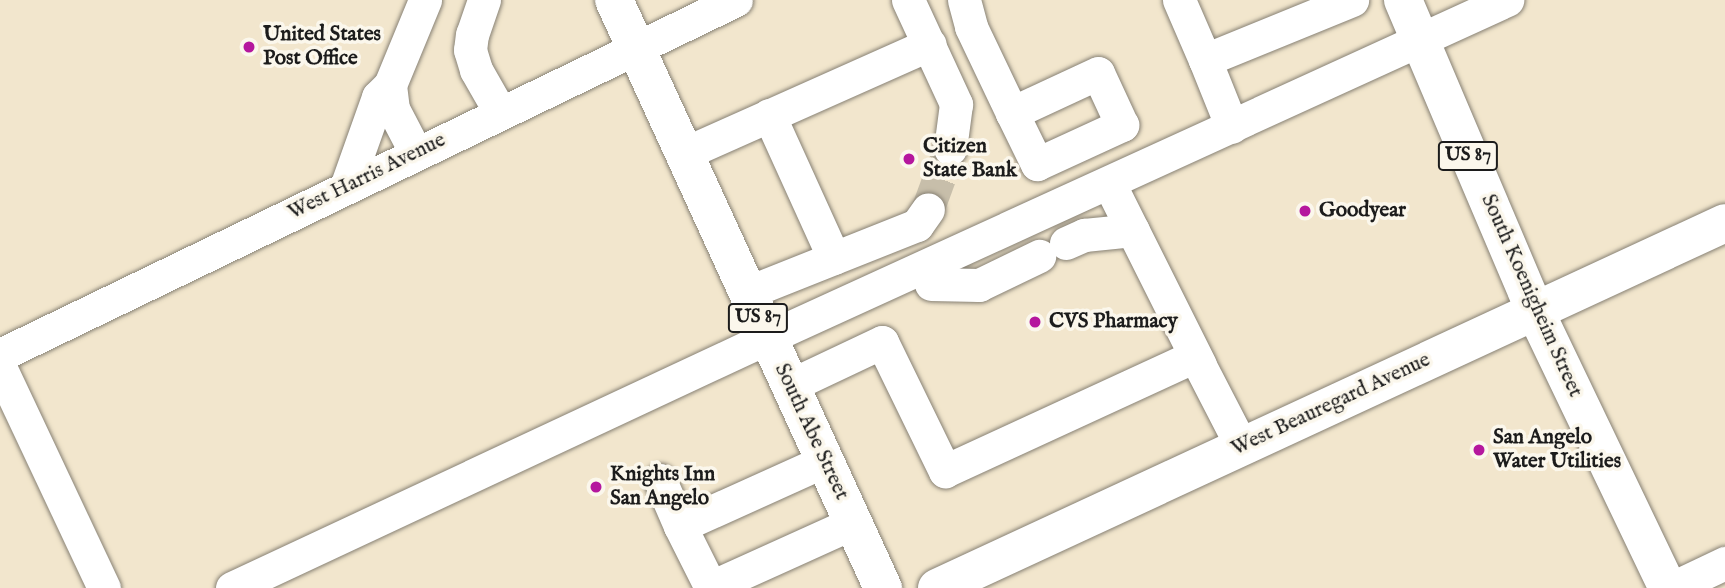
<!DOCTYPE html>
<html>
<head>
<meta charset="utf-8">
<style>
  body { margin:0 }
  #map { position:relative; width:1725px; height:588px; overflow:hidden; background:#f2e6cd; font-family:"IM FELL English",serif }
  div>[style] { position:absolute }
  .minor-tunnel>* { height:33px; margin-top:-16.5px; transform-origin:0; background:repeating-linear-gradient(90deg,#c7beaa 0 33px,transparent 0 50px) }
  .roads { filter:drop-shadow(0 0 2px #878174) drop-shadow(0 0 2px #878174) }
  .minor>* { height:33px; margin:-16.5px; padding:0 16.5px; transform-origin:16.5px; border-radius:16.5px; background:#fff }
  .major>* { height:38px; margin:-19px; padding:0 19px; transform-origin:19px; border-radius:19px; background:#fff }
  .dots>* { width:19px; height:19px; translate:-50% -50%; box-sizing:border-box; border:4px solid #fbf7ec; border-radius:50% }
  span { translate:-50% -50%; white-space:nowrap; text-align:center; line-height:1.15; -webkit-text-stroke:7px #fbf7ec; paint-order:stroke }
  .shield-label span { padding:2px 5px; background:#fbf7ec; border:2px solid; border-radius:5px; -webkit-text-stroke-width:0 }
  .shield-label { font-size:19px; color:#1c1c1c; font-weight:700 }
  .poi-label { font-size:21px; color:#1c1c1c; font-weight:700 }
  .left { translate:0 -50%; text-align:left }
  .street-label { font-size:21px; color:#1c1c1c }
</style>
</head>
<body>
<div id="map">
  <div class="minor-tunnel">
    <i style="left:928px;top:209px;width:64px;rotate:-69.9deg"></i>
  </div>
  <div class="roads">
    <div class="minor">
      <i style="left:484px;top:0;width:36px;rotate:109deg"></i>
      <i style="left:472px;top:34px;width:16px;rotate:97deg"></i>
      <i style="left:470px;top:50px;width:21px;rotate:73deg"></i>
      <i style="left:476px;top:70px;width:48px;rotate:60.3deg"></i>
      <i style="left:908px;top:0;width:115px;rotate:65.2deg"></i>
      <i style="left:956px;top:104px;width:45px;rotate:97.6deg"></i>
      <i style="left:964px;top:0;width:28px;rotate:75deg"></i>
      <i style="left:971px;top:27px;width:95px;rotate:64.5deg"></i>
      <i style="left:1012px;top:113px;width:57px;rotate:63.9deg"></i>
      <i style="left:1037px;top:164px;width:94px;rotate:-24.6deg"></i>
      <i style="left:1122px;top:125px;width:57px;rotate:-114.8deg"></i>
      <i style="left:1098px;top:73px;width:95px;rotate:155.1deg"></i>
      <i style="left:1179px;top:0;width:65px;rotate:66.6deg"></i>
      <i style="left:1205px;top:60px;width:159px;rotate:-22.2deg"></i>
      <i style="left:1205px;top:60px;width:72px;rotate:68.1deg"></i>
      <i style="left:390px;top:85px;width:24px;rotate:83deg"></i>
      <i style="left:393px;top:109px;width:50px;rotate:62.4deg"></i>
      <i style="left:769px;top:115px;width:157px;rotate:65.6deg"></i>
      <i style="left:683px;top:154px;width:270px;rotate:-24deg"></i>
      <i style="left:1109px;top:183px;width:203px;rotate:63.4deg"></i>
      <i style="left:346px;top:187px;width:96px;rotate:-70.4deg"></i>
      <i style="left:378px;top:97px;width:17px;rotate:-45deg"></i>
      <i style="left:390px;top:85px;width:92px;rotate:-67.6deg"></i>
      <i style="left:1066px;top:243px;width:20px;rotate:-24deg"></i>
      <i style="left:1084px;top:235px;width:49px;rotate:-5.8deg"></i>
      <i style="left:931px;top:284px;width:48px;rotate:1.2deg"></i>
      <i style="left:979px;top:285px;width:67px;rotate:-25.8deg"></i>
      <i style="left:746px;top:293px;width:184px;rotate:-21.7deg"></i>
      <i style="left:917px;top:225px;width:19px;rotate:-55deg"></i>
      <i style="left:0;top:355px;width:817px;rotate:-25.75deg"></i>
      <i style="left:0;top:367px;width:244px;rotate:64.8deg"></i>
      <i style="left:789px;top:386px;width:103px;rotate:-25.3deg"></i>
      <i style="left:882px;top:342px;width:144px;rotate:64deg"></i>
      <i style="left:945px;top:471px;width:275px;rotate:-24.7deg"></i>
      <i style="left:1195px;top:356px;width:102px;rotate:62.7deg"></i>
      <i style="left:660px;top:480px;width:50px;rotate:66.5deg"></i>
      <i style="left:680px;top:526px;width:158px;rotate:-24.3deg"></i>
      <i style="left:680px;top:526px;width:69px;rotate:63.4deg"></i>
      <i style="left:711px;top:587px;width:156px;rotate:-24.3deg"></i>
      <i style="left:232px;top:588px;width:591px;rotate:-25.05deg"></i>
      <i style="left:767px;top:338px;width:814px;rotate:-24.55deg"></i>
      <i style="left:1672px;top:588px;width:59px;rotate:-25.3deg"></i>
    </div>
    <div class="major">
      <i style="left:614px;top:0;width:647px;rotate:65.42deg"></i>
      <i style="left:1403px;top:0;width:338px;rotate:67deg"></i>
      <i style="left:1535px;top:311px;width:307px;rotate:64.4deg"></i>
      <i style="left:937px;top:588px;width:868px;rotate:-24.85deg"></i>
    </div>
  </div>
  <div class="dots">
    <i style="left:249px;top:47px;background:#b5179e"></i>
    <i style="left:909px;top:159px;background:#b5179e"></i>
    <i style="left:1305px;top:211px;background:#b5179e"></i>
    <i style="left:1035px;top:322px;background:#b5179e"></i>
    <i style="left:1479px;top:450px;background:#b5179e"></i>
    <i style="left:596px;top:487px;background:#b5179e"></i>
  </div>
  <div class="shield-label">
    <span style="left:1468px;top:156px">US 87</span>
    <span style="left:758px;top:318px">US 87</span>
  </div>
  <div class="poi-label">
    <span class="left" style="left:263px;top:47px">United States<br>Post Office</span>
    <span class="left" style="left:923px;top:159px">Citizen<br>State Bank</span>
    <span class="left" style="left:1319px;top:211px">Goodyear</span>
    <span class="left" style="left:1049px;top:322px">CVS Pharmacy</span>
    <span class="left" style="left:1493px;top:450px">San Angelo<br>Water Utilities</span>
    <span class="left" style="left:610px;top:487px">Knights Inn<br>San Angelo</span>
  </div>
  <div class="street-label">
    <span style="left:367px;top:177px;rotate:-26deg">West Harris Avenue</span>
    <span style="left:1531px;top:296px;rotate:66deg">South Koenigheim Street</span>
    <span style="left:1331px;top:405px;rotate:-25deg">West Beauregard Avenue</span>
    <span style="left:811px;top:432px;rotate:65deg">South Abe Street</span>
  </div>
</div>
</body>
</html>
